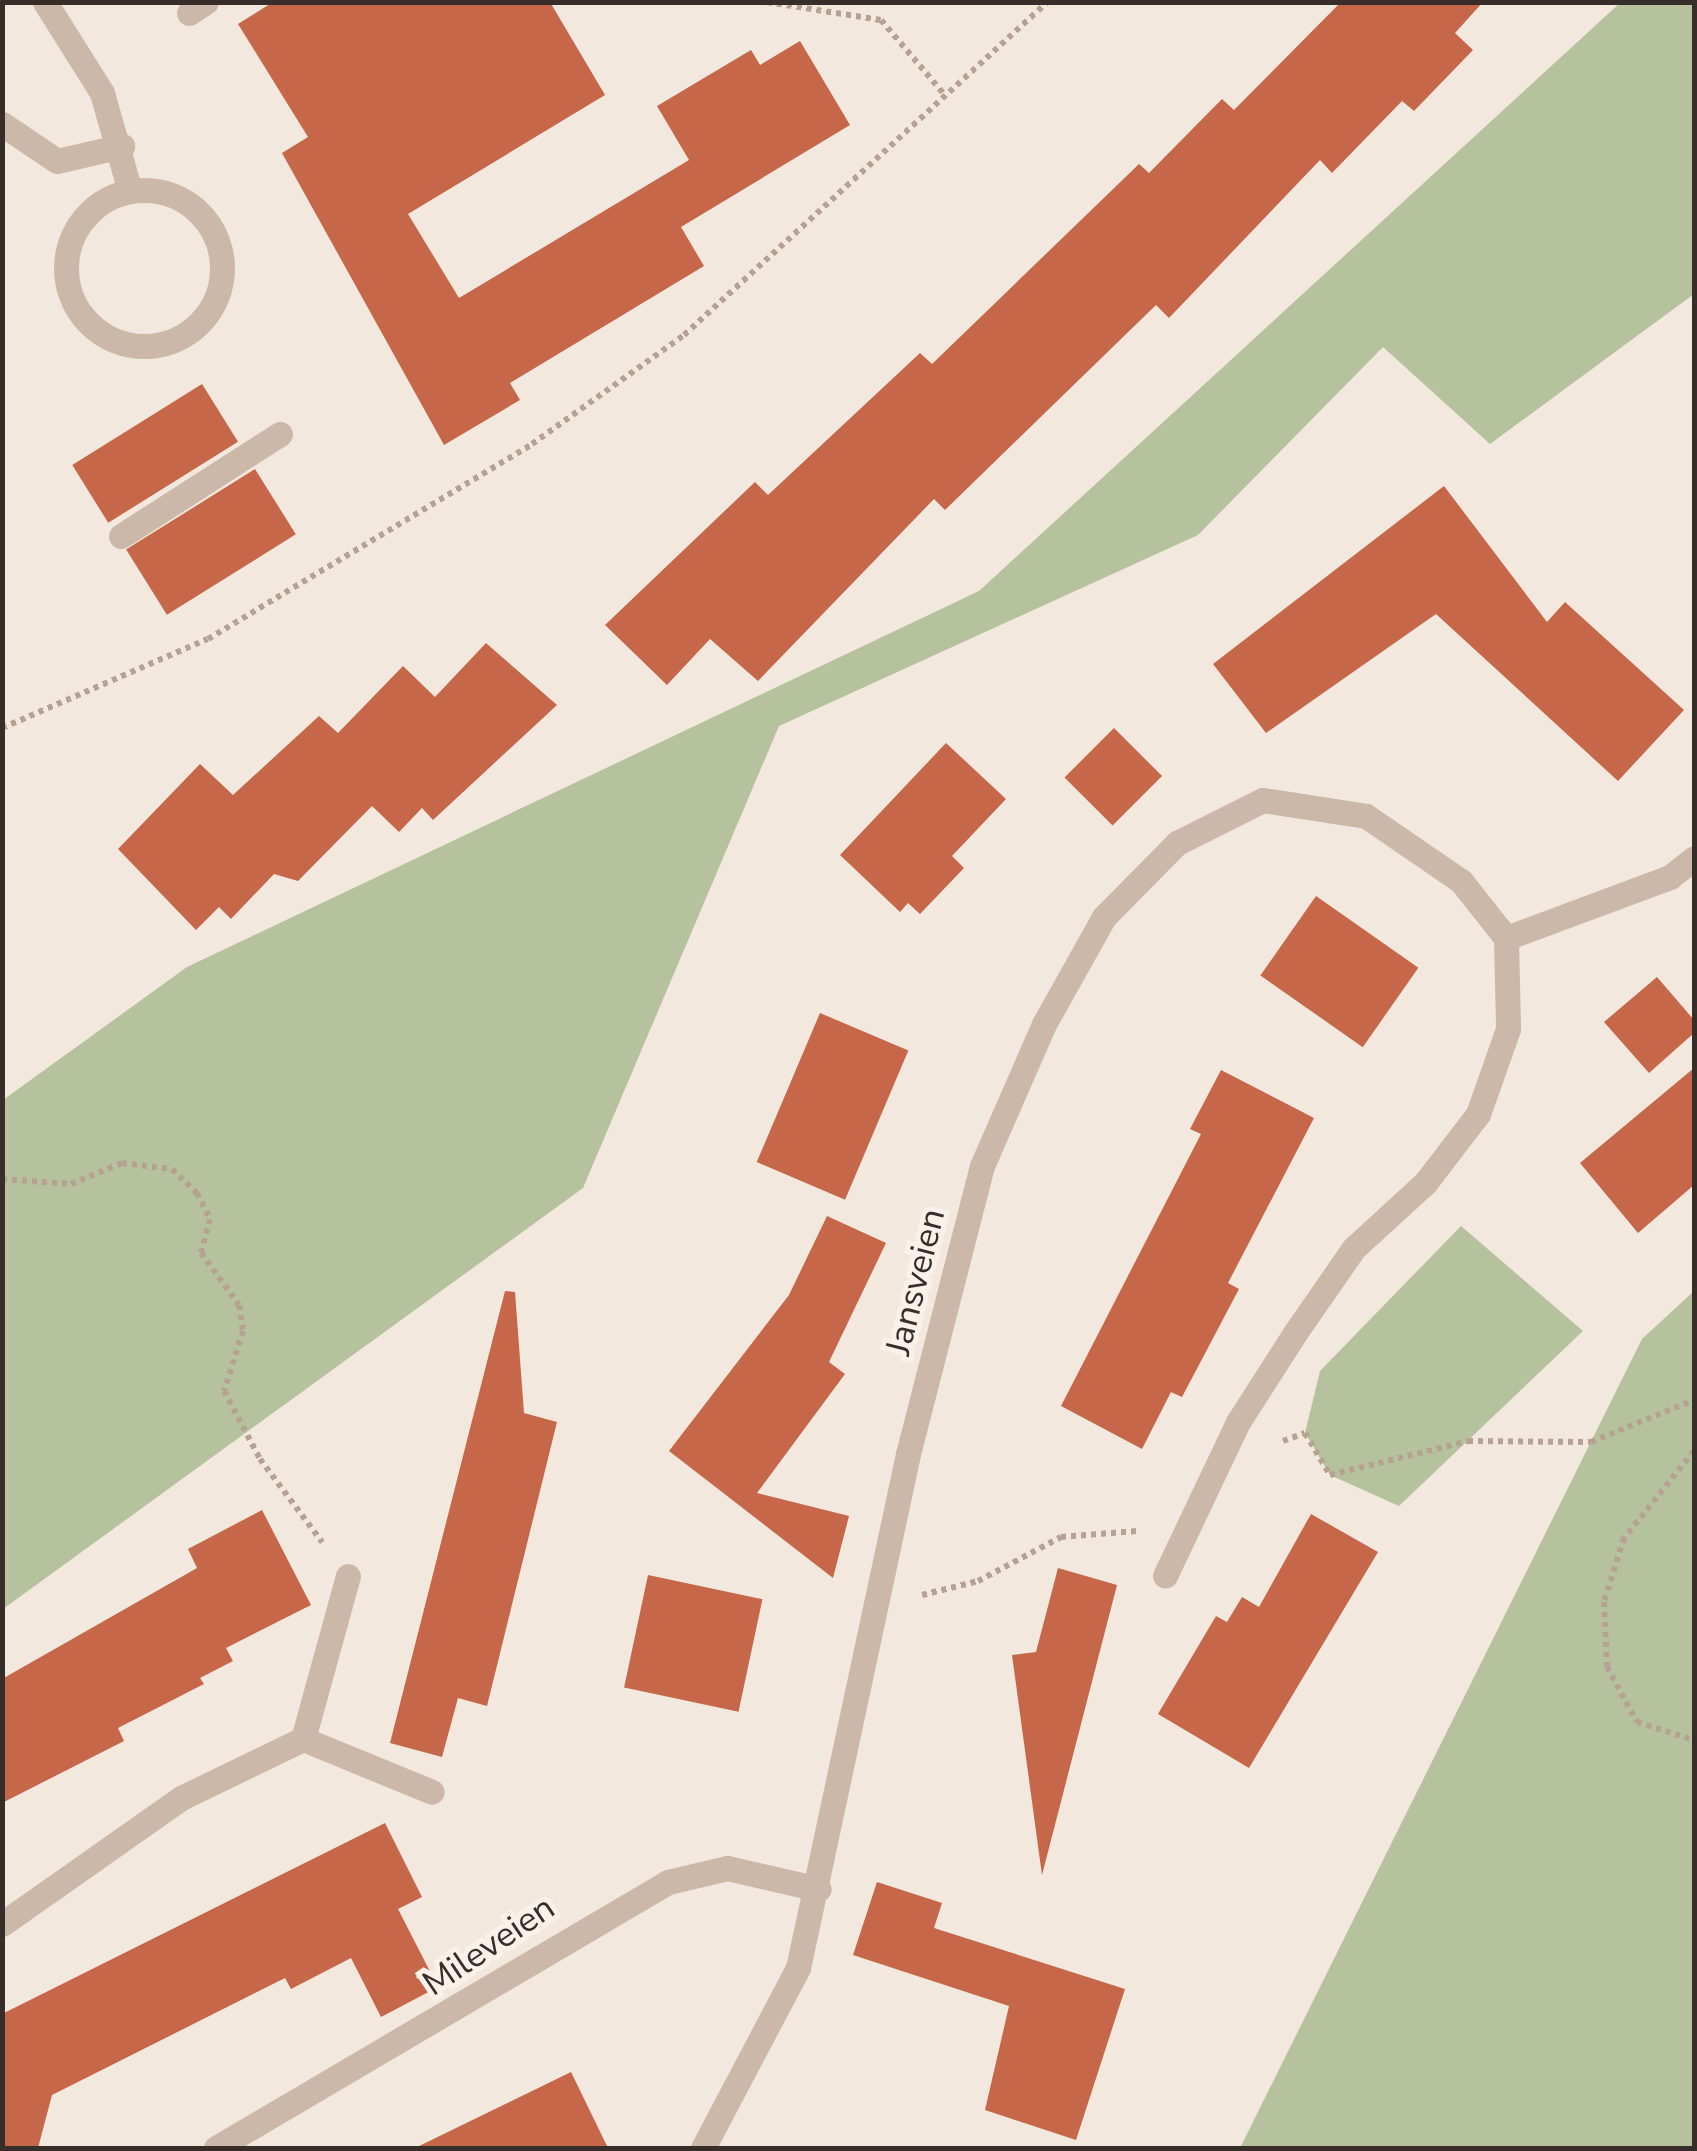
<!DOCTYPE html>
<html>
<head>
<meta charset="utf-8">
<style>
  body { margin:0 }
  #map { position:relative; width:1697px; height:2151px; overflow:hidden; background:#f2e8dd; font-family:"Nunito Sans",sans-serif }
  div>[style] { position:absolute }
  .green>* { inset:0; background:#b5c29d }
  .building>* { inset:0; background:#c56748; transform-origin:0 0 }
  .path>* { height:6px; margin-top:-3px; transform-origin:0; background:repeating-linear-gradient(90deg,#b6a293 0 5px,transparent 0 10px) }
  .minor>* { height:25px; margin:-12.5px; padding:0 12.5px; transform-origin:12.5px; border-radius:12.5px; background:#cbb8a9 }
  .minor>.ring { margin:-12.5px; padding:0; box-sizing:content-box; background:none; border:25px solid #cbb8a9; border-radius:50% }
  span { translate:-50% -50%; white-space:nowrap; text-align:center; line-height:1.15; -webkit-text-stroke:10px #faf2ea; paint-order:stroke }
  .street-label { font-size:35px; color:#382e29 }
  .frame { position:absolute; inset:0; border:5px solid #382e29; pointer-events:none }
</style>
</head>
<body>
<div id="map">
  <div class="green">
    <i style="clip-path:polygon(1621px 2px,1694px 3px,1694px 294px,1490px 444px,1383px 347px,1198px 535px,779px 726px,583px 1188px,3px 1609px,3px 1100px,187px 967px,979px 591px)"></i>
    <i style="clip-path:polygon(1461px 1226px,1583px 1331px,1399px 1506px,1330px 1475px,1305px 1433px,1320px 1371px)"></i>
    <i style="clip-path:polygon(1694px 1291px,1694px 2148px,1240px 2148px,1642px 1339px)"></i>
  </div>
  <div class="building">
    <i style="clip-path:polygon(273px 2px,550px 2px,605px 95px,408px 214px,459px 298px,689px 160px,657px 106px,751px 50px,760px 65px,800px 41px,850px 125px,681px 227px,704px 266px,510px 383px,520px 400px,444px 445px,282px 153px,308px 137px,238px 24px)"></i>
    <i style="clip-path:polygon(1341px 2px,1483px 2px,1455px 33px,1473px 50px,1414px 111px,1402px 101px,1332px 173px,1320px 160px,1169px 318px,1156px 305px,945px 510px,934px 499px,758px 681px,710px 639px,667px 685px,605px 625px,755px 482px,768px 495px,920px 353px,932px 364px,1139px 164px,1149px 173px,1222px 99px,1234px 110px)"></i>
    <i style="left:202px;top:384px;width:68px;height:153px;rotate:58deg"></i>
    <i style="left:255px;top:469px;width:77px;height:152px;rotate:58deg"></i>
    <i style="clip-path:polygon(1444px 486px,1547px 622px,1565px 602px,1684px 710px,1618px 781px,1436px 614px,1266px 733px,1213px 664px)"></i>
    <i style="clip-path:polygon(486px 643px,557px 705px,433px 820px,422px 808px,399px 832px,372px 806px,298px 881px,274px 874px,231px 919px,219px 907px,196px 930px,118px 849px,200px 764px,233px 795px,319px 716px,338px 733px,403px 666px,435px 697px)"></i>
    <i style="left:1114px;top:728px;width:68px;height:70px;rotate:45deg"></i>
    <i style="clip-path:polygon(946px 743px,1006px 799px,952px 856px,964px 868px,920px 914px,908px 903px,900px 912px,840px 855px)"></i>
    <i style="left:1316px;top:896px;width:125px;height:97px;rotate:35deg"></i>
    <i style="clip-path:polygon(1657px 977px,1694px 1020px,1694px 1033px,1649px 1073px,1604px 1022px)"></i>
    <i style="left:820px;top:1013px;width:96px;height:162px;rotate:23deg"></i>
    <i style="clip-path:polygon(1694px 1068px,1694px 1185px,1638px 1233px,1580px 1163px)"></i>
    <i style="clip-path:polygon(1221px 1070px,1314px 1118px,1228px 1283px,1239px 1289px,1182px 1397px,1171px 1392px,1142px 1449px,1061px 1406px,1201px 1134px,1190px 1129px)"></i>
    <i style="clip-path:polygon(827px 1216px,886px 1243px,829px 1362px,845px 1374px,757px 1493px,849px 1516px,833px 1578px,669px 1451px,789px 1295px)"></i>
    <i style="clip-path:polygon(505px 1291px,515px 1292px,524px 1413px,557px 1422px,487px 1706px,458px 1698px,442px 1757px,390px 1743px)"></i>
    <i style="clip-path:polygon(262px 1510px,311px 1605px,226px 1648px,233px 1661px,200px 1678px,204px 1684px,118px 1728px,124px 1741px,2px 1803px,2px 1679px,197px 1568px,188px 1549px)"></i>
    <i style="clip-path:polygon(1311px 1514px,1378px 1552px,1249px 1768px,1158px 1714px,1216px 1616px,1227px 1622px,1242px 1597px,1259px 1607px)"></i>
    <i style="clip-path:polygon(1058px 1568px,1117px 1585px,1042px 1875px,1012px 1655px,1036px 1652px)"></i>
    <i style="left:648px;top:1575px;width:117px;height:115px;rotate:12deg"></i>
    <i style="clip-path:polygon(385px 1823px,422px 1897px,398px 1909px,438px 1987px,381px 2017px,351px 1958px,291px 1989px,285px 1978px,52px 2095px,38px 2148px,2px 2148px,2px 2014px)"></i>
    <i style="clip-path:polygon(877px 1882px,942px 1903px,934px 1928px,1125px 1989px,1076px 2140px,985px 2110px,1009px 2006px,853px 1955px)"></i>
    <i style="clip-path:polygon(571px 2072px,608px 2148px,415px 2148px)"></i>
  </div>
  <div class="path">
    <i style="left:767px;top:2px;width:115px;rotate:9deg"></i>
    <i style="left:881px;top:20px;width:97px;rotate:49.6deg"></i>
    <i style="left:2px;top:728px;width:224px;rotate:-23.4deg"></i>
    <i style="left:208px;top:639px;width:378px;rotate:-31deg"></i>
    <i style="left:532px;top:444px;width:187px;rotate:-35.6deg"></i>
    <i style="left:684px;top:335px;width:493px;rotate:-42.5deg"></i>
    <i style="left:2px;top:1179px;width:69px;rotate:4.1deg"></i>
    <i style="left:71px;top:1184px;width:55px;rotate:-22.4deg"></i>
    <i style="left:122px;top:1163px;width:50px;rotate:6.8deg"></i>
    <i style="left:172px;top:1169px;width:35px;rotate:44deg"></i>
    <i style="left:197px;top:1193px;width:29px;rotate:63deg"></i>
    <i style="left:210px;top:1219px;width:35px;rotate:105deg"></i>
    <i style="left:201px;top:1253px;width:64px;rotate:53.8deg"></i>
    <i style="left:239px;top:1305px;width:26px;rotate:81deg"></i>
    <i style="left:243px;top:1331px;width:63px;rotate:107.6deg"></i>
    <i style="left:224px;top:1391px;width:77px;rotate:62.1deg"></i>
    <i style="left:260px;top:1459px;width:104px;rotate:53.2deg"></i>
    <i style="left:1283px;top:1441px;width:23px;rotate:-20deg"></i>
    <i style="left:1305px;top:1433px;width:49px;rotate:59.2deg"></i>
    <i style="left:1330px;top:1475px;width:142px;rotate:-13.8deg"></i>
    <i style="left:1468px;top:1441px;width:123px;rotate:0.5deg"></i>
    <i style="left:1591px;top:1442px;width:111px;rotate:-22.2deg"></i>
    <i style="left:1694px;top:1451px;width:112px;rotate:128.8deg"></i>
    <i style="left:1624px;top:1538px;width:67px;rotate:107.4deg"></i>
    <i style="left:1604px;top:1602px;width:65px;rotate:87.4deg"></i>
    <i style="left:1607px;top:1667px;width:63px;rotate:61.4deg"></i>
    <i style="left:1637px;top:1722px;width:60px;rotate:17.5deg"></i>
    <i style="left:922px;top:1595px;width:58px;rotate:-14deg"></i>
    <i style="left:978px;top:1581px;width:94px;rotate:-27.9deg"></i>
    <i style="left:1061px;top:1537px;width:76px;rotate:-4.5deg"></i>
  </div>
  <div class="minor">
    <i style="left:45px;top:2px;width:107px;rotate:57.9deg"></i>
    <i style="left:102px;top:93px;width:102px;rotate:74.1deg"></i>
    <i style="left:189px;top:13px;width:20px;rotate:-33deg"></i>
    <i style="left:2px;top:124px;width:66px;rotate:33.9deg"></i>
    <i style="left:57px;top:161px;width:67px;rotate:-13deg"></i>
    <i class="ring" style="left:66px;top:190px;width:131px;height:131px"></i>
    <i style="left:121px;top:536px;width:189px;rotate:-32.7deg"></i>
    <i style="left:1506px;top:938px;width:175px;rotate:-20.4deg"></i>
    <i style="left:1670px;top:877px;width:31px;rotate:-38deg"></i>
    <i style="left:303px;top:1739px;width:169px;rotate:-74.6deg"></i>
    <i style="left:303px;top:1739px;width:139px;rotate:22.3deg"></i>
    <i style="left:2px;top:1924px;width:219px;rotate:-35.1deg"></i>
    <i style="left:181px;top:1798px;width:136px;rotate:-25.8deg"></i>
    <i style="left:216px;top:2148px;width:524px;rotate:-30.48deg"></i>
    <i style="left:668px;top:1882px;width:61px;rotate:-13.3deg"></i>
    <i style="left:727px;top:1868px;width:94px;rotate:12.9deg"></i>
    <i style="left:703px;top:2148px;width:204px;rotate:-62.2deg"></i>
    <i style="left:798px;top:1968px;width:526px;rotate:-77.92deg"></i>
    <i style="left:908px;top:1454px;width:297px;rotate:-75.6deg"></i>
    <i style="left:982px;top:1166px;width:155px;rotate:-66.4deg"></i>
    <i style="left:1044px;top:1024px;width:123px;rotate:-60.7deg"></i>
    <i style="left:1104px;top:917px;width:104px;rotate:-45.4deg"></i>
    <i style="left:1177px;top:843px;width:96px;rotate:-26.6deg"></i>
    <i style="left:1263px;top:800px;width:104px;rotate:8.8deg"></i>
    <i style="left:1366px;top:816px;width:115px;rotate:34.4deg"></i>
    <i style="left:1461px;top:881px;width:73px;rotate:51.7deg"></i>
    <i style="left:1506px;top:938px;width:91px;rotate:88.7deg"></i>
    <i style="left:1508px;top:1029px;width:90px;rotate:109.4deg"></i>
    <i style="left:1478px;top:1114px;width:87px;rotate:127.5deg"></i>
    <i style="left:1425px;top:1183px;width:96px;rotate:137.5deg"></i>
    <i style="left:1354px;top:1248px;width:103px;rotate:124.8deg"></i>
    <i style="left:1295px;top:1333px;width:106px;rotate:122.6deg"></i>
    <i style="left:1238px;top:1422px;width:170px;rotate:115.4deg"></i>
  </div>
  <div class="street-label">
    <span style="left:916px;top:1282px;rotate:-76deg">Jansveien</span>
    <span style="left:489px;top:1946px;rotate:-34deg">Mileveien</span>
  </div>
  <div class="frame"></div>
</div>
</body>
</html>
